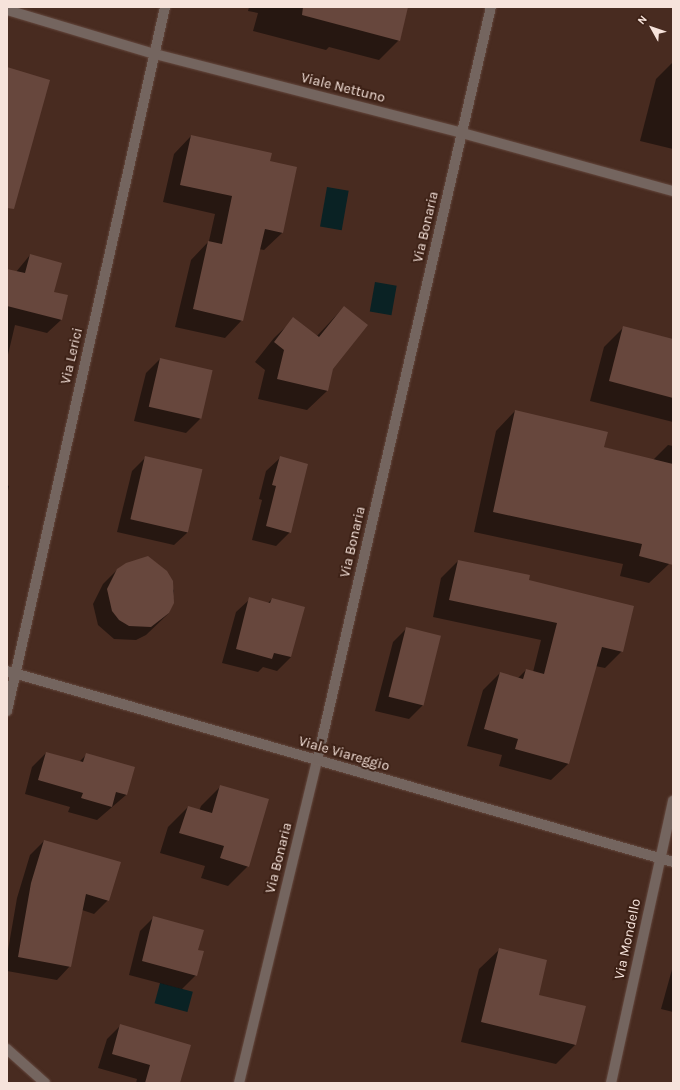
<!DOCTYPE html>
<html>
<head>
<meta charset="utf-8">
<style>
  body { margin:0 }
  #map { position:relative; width:680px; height:1090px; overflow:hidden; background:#482b20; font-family:Karla,sans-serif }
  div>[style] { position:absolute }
  .water>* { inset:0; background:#0a2224; transform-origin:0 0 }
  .shadow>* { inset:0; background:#0007 }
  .building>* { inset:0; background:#67473d; transform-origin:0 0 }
  .roads { filter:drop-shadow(0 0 1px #64483e) drop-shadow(0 0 1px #64483e) }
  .minor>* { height:10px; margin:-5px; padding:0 5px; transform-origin:5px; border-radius:5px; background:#74655f }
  span { translate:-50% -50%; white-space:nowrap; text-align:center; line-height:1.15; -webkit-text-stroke:4px #3d2116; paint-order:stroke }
  .street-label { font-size:14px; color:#f6e3db }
  .frame { position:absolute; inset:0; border:8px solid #f6e3db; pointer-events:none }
  .north { position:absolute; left:632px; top:8px; width:40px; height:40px; -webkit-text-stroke:3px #3d2116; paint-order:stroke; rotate:310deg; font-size:11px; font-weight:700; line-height:16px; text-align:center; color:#f6e3db }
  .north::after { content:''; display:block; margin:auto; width:14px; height:18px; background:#f6e3db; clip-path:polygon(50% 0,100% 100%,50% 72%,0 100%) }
</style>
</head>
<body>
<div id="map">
  <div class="water">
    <i style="left:327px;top:187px;width:22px;height:40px;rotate:10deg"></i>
    <i style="left:375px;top:282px;width:22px;height:30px;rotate:10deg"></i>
    <i style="left:160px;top:983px;width:34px;height:21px;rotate:15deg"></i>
  </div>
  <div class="shadow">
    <i style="clip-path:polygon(249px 7px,407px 7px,399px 40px,379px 60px,329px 47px,326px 50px,253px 31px,258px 13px,248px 11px)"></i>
    <i style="clip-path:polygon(673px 62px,673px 149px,640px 141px,656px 79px)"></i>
    <i style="clip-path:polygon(191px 136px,268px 162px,296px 168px,282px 233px,264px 250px,259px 249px,242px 320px,225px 338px,175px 327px,191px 260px,209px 241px,215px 214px,163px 202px,174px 154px)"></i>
    <i style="clip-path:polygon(30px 255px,53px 292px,61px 320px,47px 333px,15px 325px,7px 359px,7px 270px,16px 272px)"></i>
    <i style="clip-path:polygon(344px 307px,327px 391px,307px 410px,258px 399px,265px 370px,255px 362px,274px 338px,294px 319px,316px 337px)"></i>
    <i style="clip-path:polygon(624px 327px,673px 340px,673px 422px,590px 401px,604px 347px)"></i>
    <i style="clip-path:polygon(160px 359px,200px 419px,186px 433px,134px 421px,146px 373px)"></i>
    <i style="clip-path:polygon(515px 411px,603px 447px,653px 460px,668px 445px,673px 446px,673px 548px,669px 564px,649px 583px,620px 576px,623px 564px,474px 532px,496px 431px)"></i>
    <i style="clip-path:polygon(146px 457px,188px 532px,174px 545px,117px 532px,132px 471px)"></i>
    <i style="clip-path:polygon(280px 458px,290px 532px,276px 546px,252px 540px,262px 500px,259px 499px,266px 471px)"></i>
    <i style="clip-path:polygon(7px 485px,9px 486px,7px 495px)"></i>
    <i style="clip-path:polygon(458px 561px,528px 581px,622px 651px,605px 668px,595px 666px,568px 764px,551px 780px,499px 766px,502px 755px,467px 746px,483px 690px,500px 673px,518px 678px,526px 670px,533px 672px,541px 640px,433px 617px,441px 578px)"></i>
    <i style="clip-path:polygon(117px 570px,166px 571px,174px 591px,169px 613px,146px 635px,136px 640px,114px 639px,98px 625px,93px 604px,103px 584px)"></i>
    <i style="clip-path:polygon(250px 599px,268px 603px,272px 599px,291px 657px,277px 671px,263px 667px,258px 672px,222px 663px,236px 612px)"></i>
    <i style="clip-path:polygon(407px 628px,423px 705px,409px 719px,375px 711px,393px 642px)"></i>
    <i style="clip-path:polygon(46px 753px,79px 762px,86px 755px,133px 768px,126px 795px,97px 820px,68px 812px,70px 807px,25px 794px,32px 767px)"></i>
    <i style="clip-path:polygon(221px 786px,248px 866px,228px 886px,201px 878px,205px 866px,160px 853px,168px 827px,188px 807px,199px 811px,201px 806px)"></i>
    <i style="clip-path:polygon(44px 841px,108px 900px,94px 914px,82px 910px,70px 966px,57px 980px,7px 971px,7px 956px,17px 898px,30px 855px)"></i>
    <i style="clip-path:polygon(154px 917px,197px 951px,196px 975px,182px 989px,129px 975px,140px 931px)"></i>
    <i style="clip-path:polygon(499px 950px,575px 1045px,556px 1064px,461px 1042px,479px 969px)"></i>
    <i style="clip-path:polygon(673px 966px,673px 1012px,661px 1009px)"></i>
    <i style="clip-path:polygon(121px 1025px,179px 1083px,136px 1083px,137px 1079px,98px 1068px,107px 1039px)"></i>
  </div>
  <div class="building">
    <i style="clip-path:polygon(303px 7px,408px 7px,400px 41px,302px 15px)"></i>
    <i style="clip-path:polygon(7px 67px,50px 80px,14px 209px,7px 208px)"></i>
    <i style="clip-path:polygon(191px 135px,272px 153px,270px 161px,297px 167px,283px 233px,265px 229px,243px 321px,193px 309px,208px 241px,222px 244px,232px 196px,180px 185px)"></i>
    <i style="clip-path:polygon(30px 254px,62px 263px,54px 292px,68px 295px,62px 320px,7px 306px,7px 269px,25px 273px)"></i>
    <i style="clip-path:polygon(344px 306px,368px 325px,333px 369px,328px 391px,277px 379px,284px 350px,274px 342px,293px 317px,319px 337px)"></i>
    <i style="clip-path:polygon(623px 326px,673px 339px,673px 398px,609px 381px)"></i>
    <i style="left:160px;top:358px;width:54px;height:50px;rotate:13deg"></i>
    <i style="clip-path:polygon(515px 410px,608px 432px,604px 447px,673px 464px,673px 565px,639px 556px,642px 544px,493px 512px)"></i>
    <i style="left:145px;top:456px;width:59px;height:65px;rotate:13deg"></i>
    <i style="clip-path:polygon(280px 456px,308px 464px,291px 533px,266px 526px,276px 486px,272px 485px)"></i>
    <i style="clip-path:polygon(148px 556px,167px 571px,173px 581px,174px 603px,169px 613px,151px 627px,129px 626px,119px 620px,112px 611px,107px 589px,117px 569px,126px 563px)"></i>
    <i style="clip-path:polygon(458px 560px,530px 575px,529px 580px,634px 606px,623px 652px,602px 647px,569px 764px,515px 749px,518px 739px,484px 729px,500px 672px,523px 679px,526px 669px,544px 674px,557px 623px,449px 600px)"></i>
    <i style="clip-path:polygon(249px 597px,270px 603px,272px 598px,305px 607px,291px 657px,274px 653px,272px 659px,236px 649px)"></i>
    <i style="left:406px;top:627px;width:36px;height:72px;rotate:14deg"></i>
    <i style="clip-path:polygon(46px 752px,83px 762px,86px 753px,135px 767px,127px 795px,116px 792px,112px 807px,81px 798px,83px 793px,38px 780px)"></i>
    <i style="clip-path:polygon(220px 785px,269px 799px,249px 867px,220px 858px,224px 846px,179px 833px,188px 806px,212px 813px)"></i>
    <i style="clip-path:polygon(44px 840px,121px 862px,109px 901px,86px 894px,71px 967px,18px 957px,31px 883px)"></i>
    <i style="clip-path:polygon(153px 916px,204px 930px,198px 950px,204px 951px,197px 976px,142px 961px)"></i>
    <i style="clip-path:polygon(499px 948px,547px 960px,539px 995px,586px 1006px,576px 1045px,481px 1022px)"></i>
    <i style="clip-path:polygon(120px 1024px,191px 1045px,180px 1083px,145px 1083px,150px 1065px,112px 1054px)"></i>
  </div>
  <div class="roads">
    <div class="minor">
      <i style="left:7px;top:10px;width:154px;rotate:16.6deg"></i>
      <i style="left:155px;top:54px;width:317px;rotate:14.4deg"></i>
      <i style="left:462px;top:133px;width:219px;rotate:15.4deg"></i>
      <i style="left:7px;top:671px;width:693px;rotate:16deg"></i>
      <i style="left:7px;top:711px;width:722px;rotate:-77.35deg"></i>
      <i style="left:7px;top:1049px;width:51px;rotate:41.8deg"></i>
      <i style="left:239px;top:1083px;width:331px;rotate:-76.4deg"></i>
      <i style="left:317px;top:761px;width:774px;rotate:-77.01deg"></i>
      <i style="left:611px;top:1083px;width:289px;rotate:-77.6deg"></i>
    </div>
  </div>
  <div class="street-label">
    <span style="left:343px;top:88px;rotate:14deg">Viale Nettuno</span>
    <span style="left:426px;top:227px;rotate:-77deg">Via Bonaria</span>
    <span style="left:72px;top:356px;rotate:-77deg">Via Lerici</span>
    <span style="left:353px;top:542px;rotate:-77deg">Via Bonaria</span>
    <span style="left:344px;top:754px;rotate:16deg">Viale Viareggio</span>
    <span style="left:279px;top:858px;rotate:-76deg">Via Bonaria</span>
    <span style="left:628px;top:939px;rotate:-78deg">Via Mondello</span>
  </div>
  <div class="frame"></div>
  <div class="north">N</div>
</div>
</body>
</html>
